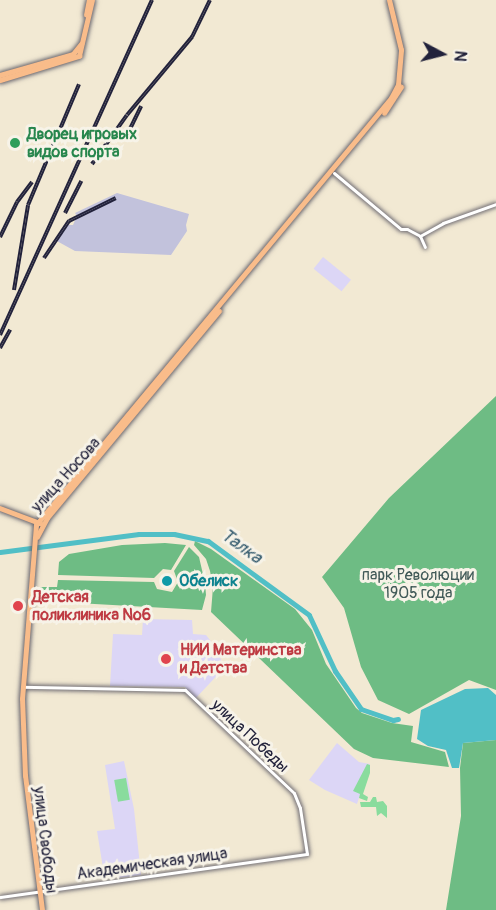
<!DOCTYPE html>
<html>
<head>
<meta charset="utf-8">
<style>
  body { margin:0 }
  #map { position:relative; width:496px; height:910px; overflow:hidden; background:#f2e9d3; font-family:Pangolin,sans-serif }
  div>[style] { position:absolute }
  .built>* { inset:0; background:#dcd6f6; transform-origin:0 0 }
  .industrial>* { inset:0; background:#c2c2dc }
  .green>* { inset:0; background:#89dc9d; transform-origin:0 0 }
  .forest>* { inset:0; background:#6ebc84 }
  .water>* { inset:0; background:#51bfc6 }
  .river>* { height:5px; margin:-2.5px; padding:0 2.5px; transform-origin:2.5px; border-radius:2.5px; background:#51bfc6 }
  .roads { filter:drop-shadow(0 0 2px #6b6870) drop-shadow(0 0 2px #6b6870) }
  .minor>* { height:3px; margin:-1.5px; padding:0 1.5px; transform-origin:1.5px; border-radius:1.5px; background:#fff }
  .major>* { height:4.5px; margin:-2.25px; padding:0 2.25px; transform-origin:2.25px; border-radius:2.25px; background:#f9bc8a }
  .rail>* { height:4px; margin-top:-2px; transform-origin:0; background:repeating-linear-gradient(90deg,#f7f3e8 0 4.5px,#22223b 0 9px); box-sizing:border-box; border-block:2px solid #22223b }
  .dots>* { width:16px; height:16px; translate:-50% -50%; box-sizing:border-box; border:3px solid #f7f3e8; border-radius:50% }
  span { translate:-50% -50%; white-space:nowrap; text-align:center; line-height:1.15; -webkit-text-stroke:6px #f7f3e8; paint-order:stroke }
  .leisure-label { font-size:16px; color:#27864d; font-weight:700 }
  .left { translate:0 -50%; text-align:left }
  .street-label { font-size:16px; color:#22223b }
  .park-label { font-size:16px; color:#415a58 }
  .culture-label { font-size:16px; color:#0d838f; font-weight:700 }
  .health-label { font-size:16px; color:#be3a42; font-weight:700 }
  .water-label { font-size:18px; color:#32596c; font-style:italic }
  .north { position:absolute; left:412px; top:24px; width:60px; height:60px; -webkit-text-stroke:4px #f7f3e8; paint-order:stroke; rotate:97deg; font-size:16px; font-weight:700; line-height:24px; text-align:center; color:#22223b }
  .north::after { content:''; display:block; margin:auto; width:21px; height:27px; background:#22223b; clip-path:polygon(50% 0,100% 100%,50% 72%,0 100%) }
</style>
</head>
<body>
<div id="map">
  <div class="built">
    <i style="left:323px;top:257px;width:36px;height:15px;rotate:39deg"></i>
    <i style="clip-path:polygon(143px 619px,192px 620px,193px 634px,206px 635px,217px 649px,224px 668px,195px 699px,185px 687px,110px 686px,113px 634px,142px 635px)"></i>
    <i style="clip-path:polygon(337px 743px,359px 762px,370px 764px,357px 804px,325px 790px,309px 780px)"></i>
    <i style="clip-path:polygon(124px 761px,134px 809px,141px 875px,118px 878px,116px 867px,103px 868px,97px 831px,115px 829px,105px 765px)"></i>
  </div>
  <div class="industrial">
    <i style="clip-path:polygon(117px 193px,189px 214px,186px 225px,187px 231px,171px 255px,75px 251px,55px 240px,67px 225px,73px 225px,77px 216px,75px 213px)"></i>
  </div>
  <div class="green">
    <i style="clip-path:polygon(367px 764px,370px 765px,370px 773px,363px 794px,368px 797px,367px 801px,359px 798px,360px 794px,353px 791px)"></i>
    <i style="left:126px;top:778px;width:22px;height:12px;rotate:80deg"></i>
    <i style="clip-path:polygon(373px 797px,376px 797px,377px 802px,383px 801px,387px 806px,387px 818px,381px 813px,377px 816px,376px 807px,361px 807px,360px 802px,370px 802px)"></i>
  </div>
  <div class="forest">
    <i style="clip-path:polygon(496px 396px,496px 690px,469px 680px,409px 714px,378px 700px,361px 667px,344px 608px,322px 577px,389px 498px)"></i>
    <i style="clip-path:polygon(195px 541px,211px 549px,295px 609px,312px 630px,326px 664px,356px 708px,362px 713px,392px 723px,413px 726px,411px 742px,445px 752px,449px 767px,373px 758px,354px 749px,211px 612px,213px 587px,210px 571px,206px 559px,194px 545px)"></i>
    <i style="clip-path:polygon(165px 543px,186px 545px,171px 570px,163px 569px,154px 578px,58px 575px,59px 562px,69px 554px,122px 545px)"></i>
    <i style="clip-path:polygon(189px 547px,199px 557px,205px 583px,206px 595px,202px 610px,41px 601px,37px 599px,38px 587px,57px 587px,58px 580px,154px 582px,157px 589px,172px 592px,178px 582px,174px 571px)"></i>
    <i style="clip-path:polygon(496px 740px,496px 910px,446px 910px,461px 816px,460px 768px,463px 743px)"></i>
  </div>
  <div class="water">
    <i style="clip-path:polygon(488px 688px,496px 695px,496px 740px,463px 743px,459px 768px,452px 768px,446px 750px,428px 746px,417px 739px,421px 710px,465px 689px)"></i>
  </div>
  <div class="river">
    <i style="left:0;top:552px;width:140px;rotate:-7.4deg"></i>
    <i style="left:139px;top:534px;width:35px"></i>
    <i style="left:174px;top:534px;width:35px;rotate:12deg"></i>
    <i style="left:208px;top:541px;width:125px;rotate:36.2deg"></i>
    <i style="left:309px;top:615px;width:62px;rotate:65.1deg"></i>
    <i style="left:335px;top:671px;width:46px;rotate:55.6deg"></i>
    <i style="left:361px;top:709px;width:34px;rotate:19deg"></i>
    <i style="left:393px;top:720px;width:5px;rotate:-11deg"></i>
  </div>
  <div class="roads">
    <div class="minor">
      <i style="left:334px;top:173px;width:87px;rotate:39.9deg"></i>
      <i style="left:401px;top:229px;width:6px"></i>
      <i style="left:407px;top:229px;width:15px;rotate:28deg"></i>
      <i style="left:420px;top:236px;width:12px;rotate:66deg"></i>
      <i style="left:420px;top:236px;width:26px;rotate:-29deg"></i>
      <i style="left:443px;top:223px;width:56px;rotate:-19.7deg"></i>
      <i style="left:0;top:897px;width:310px;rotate:-8deg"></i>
      <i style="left:307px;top:854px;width:47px;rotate:-98.7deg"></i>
      <i style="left:300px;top:808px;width:16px;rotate:-112deg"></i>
      <i style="left:294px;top:793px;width:150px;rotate:-136.6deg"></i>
      <i style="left:185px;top:690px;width:162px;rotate:-178.9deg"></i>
    </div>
    <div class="major">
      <i style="left:86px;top:15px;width:15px;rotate:-79deg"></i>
      <i style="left:0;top:75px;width:76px;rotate:-16deg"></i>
      <i style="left:73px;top:54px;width:13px;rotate:-51deg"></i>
      <i style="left:0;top:80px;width:83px;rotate:-16.9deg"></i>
      <i style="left:79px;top:56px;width:57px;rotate:-76.9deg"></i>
      <i style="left:384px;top:113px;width:31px;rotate:-57deg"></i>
      <i style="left:0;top:508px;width:43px;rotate:20.6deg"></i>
      <i style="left:37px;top:537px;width:21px;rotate:-62deg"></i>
      <i style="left:47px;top:518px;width:269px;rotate:-50.3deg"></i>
      <i style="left:42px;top:910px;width:135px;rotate:-97.2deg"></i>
      <i style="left:25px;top:776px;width:77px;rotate:-92.2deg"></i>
      <i style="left:22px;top:699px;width:175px;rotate:-85.4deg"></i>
      <i style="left:36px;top:525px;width:555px;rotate:-50.26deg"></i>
      <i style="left:391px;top:98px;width:15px;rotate:-62deg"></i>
      <i style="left:398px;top:85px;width:35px;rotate:-85deg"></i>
      <i style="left:401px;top:50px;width:51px;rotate:-103.5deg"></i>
    </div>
  </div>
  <div class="rail">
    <i style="left:128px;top:133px;width:30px;rotate:-64deg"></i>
    <i style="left:92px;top:164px;width:60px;rotate:-54.5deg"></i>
    <i style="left:127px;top:115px;width:102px;rotate:-50.2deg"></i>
    <i style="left:192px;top:37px;width:41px;rotate:-64.1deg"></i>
    <i style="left:65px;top:213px;width:36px;rotate:-63deg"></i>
    <i style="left:0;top:237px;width:39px;rotate:-64deg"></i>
    <i style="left:17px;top:202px;width:25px;rotate:-53deg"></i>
    <i style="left:44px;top:258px;width:45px;rotate:-56deg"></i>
    <i style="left:69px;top:221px;width:52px;rotate:-26.1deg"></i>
    <i style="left:14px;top:290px;width:86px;rotate:-80.6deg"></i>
    <i style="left:28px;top:205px;width:131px;rotate:-67.1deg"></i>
    <i style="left:0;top:335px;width:368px;rotate:-65.6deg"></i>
    <i style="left:0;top:348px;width:21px;rotate:-61deg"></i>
  </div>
  <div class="dots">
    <i style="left:15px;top:143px;background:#2e9e5b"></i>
    <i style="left:167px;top:581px;background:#0f9aa8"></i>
    <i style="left:18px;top:606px;background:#e0444e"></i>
    <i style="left:166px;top:659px;background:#e0444e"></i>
  </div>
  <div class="leisure-label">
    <span class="left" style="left:27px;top:143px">Дворец игровых<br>видов спорта</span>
  </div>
  <div class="street-label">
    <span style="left:66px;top:475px;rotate:-48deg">улица Носова</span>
    <span style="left:250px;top:736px;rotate:43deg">улица Победы</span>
    <span style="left:45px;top:840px;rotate:83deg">улица Свободы</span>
    <span style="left:152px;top:864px;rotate:-8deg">Академическая улица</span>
  </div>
  <div class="park-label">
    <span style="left:418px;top:584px">парк Революции<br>1905 года</span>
  </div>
  <div class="culture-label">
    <span class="left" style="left:179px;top:581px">Обелиск</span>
  </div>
  <div class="health-label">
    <span class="left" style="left:32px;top:606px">Детская<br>поликлиника №6</span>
    <span class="left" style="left:180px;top:659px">НИИ Материнства<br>и Детства</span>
  </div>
  <div class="water-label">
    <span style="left:241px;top:547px;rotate:36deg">Талка</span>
  </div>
  <div class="north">N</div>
</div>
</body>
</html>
